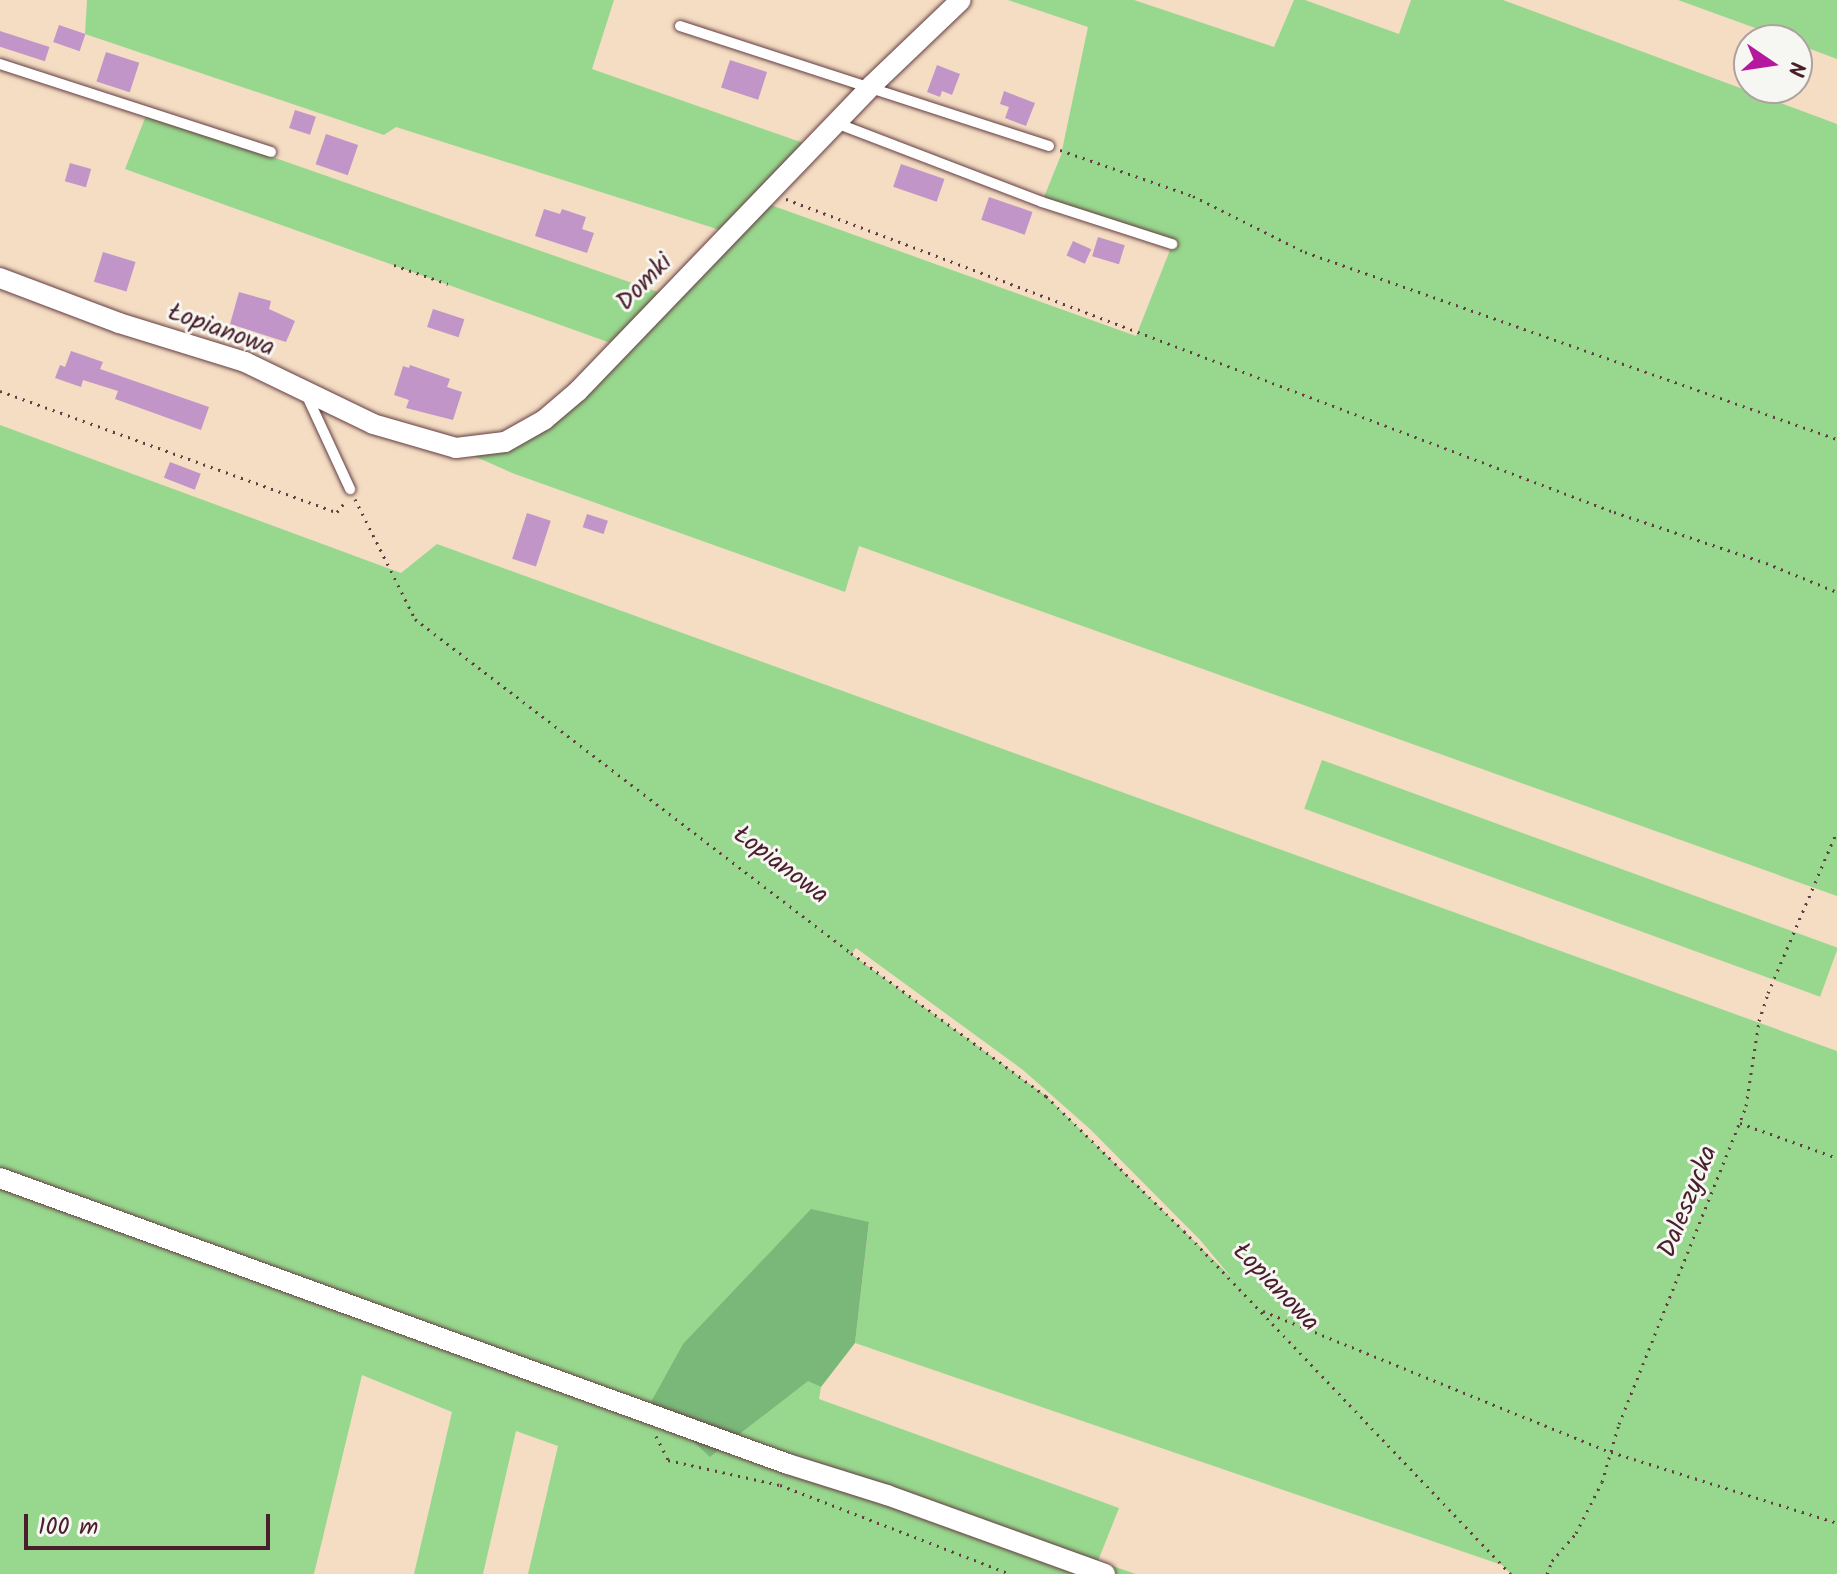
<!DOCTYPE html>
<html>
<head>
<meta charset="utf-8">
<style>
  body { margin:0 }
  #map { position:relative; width:1837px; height:1574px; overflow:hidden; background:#f4ddc3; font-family:Kalam,sans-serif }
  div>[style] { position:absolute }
  .green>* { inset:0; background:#98d88e; transform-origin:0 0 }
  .forest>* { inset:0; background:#7ab879 }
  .building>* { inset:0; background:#c295c9; transform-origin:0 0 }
  .path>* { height:3px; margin-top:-1.5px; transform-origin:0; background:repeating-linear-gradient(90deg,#643c42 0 2px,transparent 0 8px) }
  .roads { filter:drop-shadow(0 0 2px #643c42) drop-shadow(0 0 2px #643c42) }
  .lane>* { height:10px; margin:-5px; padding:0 5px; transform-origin:5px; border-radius:5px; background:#fff }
  .street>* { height:20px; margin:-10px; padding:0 10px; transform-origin:10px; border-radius:10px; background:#fff }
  span { translate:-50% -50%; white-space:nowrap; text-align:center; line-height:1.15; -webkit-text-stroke:6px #f6f6f2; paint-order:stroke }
  .street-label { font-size:26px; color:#4a1f2b }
  .north { position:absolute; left:1733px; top:24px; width:80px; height:80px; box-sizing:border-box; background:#f6f6f2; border:2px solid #b1a0a2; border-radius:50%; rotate:103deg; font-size:22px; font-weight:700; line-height:32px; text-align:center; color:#4a1f2b }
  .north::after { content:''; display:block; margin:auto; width:28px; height:36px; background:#b5179e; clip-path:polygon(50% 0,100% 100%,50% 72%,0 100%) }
  .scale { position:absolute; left:24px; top:1514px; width:246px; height:36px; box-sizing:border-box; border:4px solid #4a1f2b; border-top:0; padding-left:10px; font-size:24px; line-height:28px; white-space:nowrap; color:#4a1f2b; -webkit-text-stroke:6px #f6f6f2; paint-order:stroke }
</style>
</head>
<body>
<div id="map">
  <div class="green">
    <i style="clip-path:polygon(87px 0,614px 0,592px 69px,812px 146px,768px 204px,1136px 336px,1172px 245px,1042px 202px,1061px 155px,1088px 27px,1008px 0,1134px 0,1274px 47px,1294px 0,1305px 0,1399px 34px,1411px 0,1503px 0,1837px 124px,1837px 896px,859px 546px,845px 592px,512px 473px,456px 448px,505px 442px,619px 346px,125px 169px,147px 113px,658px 292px,720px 230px,396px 127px,384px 135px,85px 34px)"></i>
    <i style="clip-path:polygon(1678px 0,1837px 0,1837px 59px,1797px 44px,1797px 40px,1788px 40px)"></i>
    <i style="clip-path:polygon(evenodd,0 425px,401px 573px,437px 544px,1837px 1051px,1837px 1574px,1511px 1574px,1502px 1565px,855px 1343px,869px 1223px,710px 1457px,808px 1380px,821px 1387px,819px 1399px,1119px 1508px,1098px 1561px,1136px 1574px,528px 1574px,558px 1446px,516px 1431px,483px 1574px,414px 1574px,452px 1412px,362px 1375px,314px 1574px,0 1574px,0 425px,856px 948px,1023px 1070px,1090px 1129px,1201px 1241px,1231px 1277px,1046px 1096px,851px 954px,856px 948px)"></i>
    <i style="left:1322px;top:760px;width:549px;height:52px;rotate:20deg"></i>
  </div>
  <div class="forest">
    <i style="clip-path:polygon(811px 1209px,869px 1222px,855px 1343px,821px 1387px,808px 1381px,710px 1457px,651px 1402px,683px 1344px)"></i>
  </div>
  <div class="building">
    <i style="left:59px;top:25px;width:28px;height:18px;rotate:19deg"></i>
    <i style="left:0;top:31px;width:52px;height:15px;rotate:18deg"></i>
    <i style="left:106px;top:52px;width:35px;height:31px;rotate:18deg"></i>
    <i style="left:730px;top:60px;width:39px;height:29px;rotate:18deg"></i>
    <i style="clip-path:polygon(937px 65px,960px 74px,952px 95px,942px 91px,940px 97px,927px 92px)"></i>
    <i style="clip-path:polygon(1004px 91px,1035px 103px,1026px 126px,1005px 118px,1009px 107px,1000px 104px)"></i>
    <i style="left:295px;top:110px;width:22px;height:19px;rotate:18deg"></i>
    <i style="left:326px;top:134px;width:34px;height:32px;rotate:19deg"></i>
    <i style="left:70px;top:163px;width:22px;height:19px;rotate:16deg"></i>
    <i style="left:901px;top:164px;width:46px;height:24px;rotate:19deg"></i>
    <i style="left:989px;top:197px;width:46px;height:24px;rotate:19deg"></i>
    <i style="clip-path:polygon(544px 209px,560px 214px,562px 209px,586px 217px,582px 229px,594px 233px,587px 253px,535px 236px)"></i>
    <i style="left:1098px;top:237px;width:28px;height:20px;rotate:17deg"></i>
    <i style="left:1073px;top:241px;width:20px;height:16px;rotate:24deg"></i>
    <i style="left:103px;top:252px;width:34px;height:31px;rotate:17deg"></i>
    <i style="clip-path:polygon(239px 292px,271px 301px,269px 309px,295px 321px,286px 342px,230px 324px)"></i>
    <i style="left:433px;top:309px;width:33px;height:19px;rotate:18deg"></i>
    <i style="clip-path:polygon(71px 351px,103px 362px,100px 369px,209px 407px,201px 430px,115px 399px,118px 391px,83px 380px,81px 387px,55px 378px,60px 365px,65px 367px)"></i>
    <i style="clip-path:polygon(410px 365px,450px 379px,447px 387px,462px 392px,453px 420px,406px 408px,409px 400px,394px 395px,403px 366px,409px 368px)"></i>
    <i style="left:170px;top:462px;width:33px;height:17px;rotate:21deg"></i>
    <i style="left:527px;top:513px;width:25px;height:48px;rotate:18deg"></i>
    <i style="left:587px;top:514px;width:22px;height:14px;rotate:18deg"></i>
  </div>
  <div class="path">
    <i style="left:1060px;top:150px;width:141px;rotate:19.1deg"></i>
    <i style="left:1193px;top:196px;width:125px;rotate:26.6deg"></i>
    <i style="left:1305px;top:252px;width:564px;rotate:19.37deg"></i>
    <i style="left:786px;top:199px;width:885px;rotate:20.71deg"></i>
    <i style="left:1614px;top:512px;width:160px;rotate:18.5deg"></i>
    <i style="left:1766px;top:563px;width:77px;rotate:22.2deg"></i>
    <i style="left:394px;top:265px;width:57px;rotate:19.4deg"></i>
    <i style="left:0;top:391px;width:358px;rotate:19.8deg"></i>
    <i style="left:337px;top:512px;width:14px;rotate:-51deg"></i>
    <i style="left:355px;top:499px;width:134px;rotate:63.4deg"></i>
    <i style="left:415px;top:619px;width:549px;rotate:37.45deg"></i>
    <i style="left:851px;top:953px;width:242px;rotate:36.3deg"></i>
    <i style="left:1046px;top:1096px;width:193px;rotate:44.4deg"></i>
    <i style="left:1184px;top:1231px;width:474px;rotate:46.4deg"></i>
    <i style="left:1740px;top:1123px;width:103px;rotate:19.8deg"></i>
    <i style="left:1263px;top:1311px;width:375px;rotate:22.1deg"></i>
    <i style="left:1611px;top:1452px;width:237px;rotate:17.4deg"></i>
    <i style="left:656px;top:1436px;width:27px;rotate:63deg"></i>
    <i style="left:668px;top:1460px;width:115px;rotate:12.6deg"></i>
    <i style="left:780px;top:1485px;width:248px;rotate:21.1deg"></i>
    <i style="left:1547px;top:1574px;width:14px;rotate:-69deg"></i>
    <i style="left:1552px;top:1561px;width:37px;rotate:-49deg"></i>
    <i style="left:1576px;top:1533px;width:57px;rotate:-63deg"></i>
    <i style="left:1602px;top:1482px;width:60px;rotate:-73.7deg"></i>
    <i style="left:1619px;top:1424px;width:342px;rotate:-68.2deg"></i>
    <i style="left:1746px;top:1106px;width:86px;rotate:-81.3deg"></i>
    <i style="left:1759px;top:1021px;width:29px;rotate:-72deg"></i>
    <i style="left:1768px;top:993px;width:176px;rotate:-66.9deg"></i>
  </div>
  <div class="roads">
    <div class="lane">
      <i style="left:680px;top:26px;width:388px;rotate:18deg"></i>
      <i style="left:0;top:64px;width:285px;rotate:18deg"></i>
      <i style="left:836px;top:123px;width:221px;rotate:21deg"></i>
      <i style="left:1042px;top:202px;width:137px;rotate:17.9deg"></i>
      <i style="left:306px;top:394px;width:105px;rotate:65.1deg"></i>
    </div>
    <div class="street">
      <i style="left:0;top:278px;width:127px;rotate:20.7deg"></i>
      <i style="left:119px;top:323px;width:132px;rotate:17.2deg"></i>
      <i style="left:245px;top:362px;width:142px;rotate:25.8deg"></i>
      <i style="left:373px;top:424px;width:86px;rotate:16.1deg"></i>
      <i style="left:456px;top:448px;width:49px;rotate:-7deg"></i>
      <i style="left:505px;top:442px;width:45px;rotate:-29.4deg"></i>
      <i style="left:544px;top:420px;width:45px;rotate:-40.5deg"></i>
      <i style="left:578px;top:391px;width:423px;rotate:-46.1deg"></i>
      <i style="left:871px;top:86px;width:124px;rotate:-43.7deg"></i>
      <i style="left:0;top:1178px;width:838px;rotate:19.95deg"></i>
      <i style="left:788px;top:1464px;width:104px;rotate:17.4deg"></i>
      <i style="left:887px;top:1495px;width:232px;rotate:19.9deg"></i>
    </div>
  </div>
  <div class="street-label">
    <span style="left:645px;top:283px;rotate:-46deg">Domki</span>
    <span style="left:221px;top:331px;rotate:20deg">Łopianowa</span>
    <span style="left:780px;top:866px;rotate:37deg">Łopianowa</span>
    <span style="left:1689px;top:1202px;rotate:-68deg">Daleszycka</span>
    <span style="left:1275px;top:1288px;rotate:46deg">Łopianowa</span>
  </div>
  <div class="north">N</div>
  <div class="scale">100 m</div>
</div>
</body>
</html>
